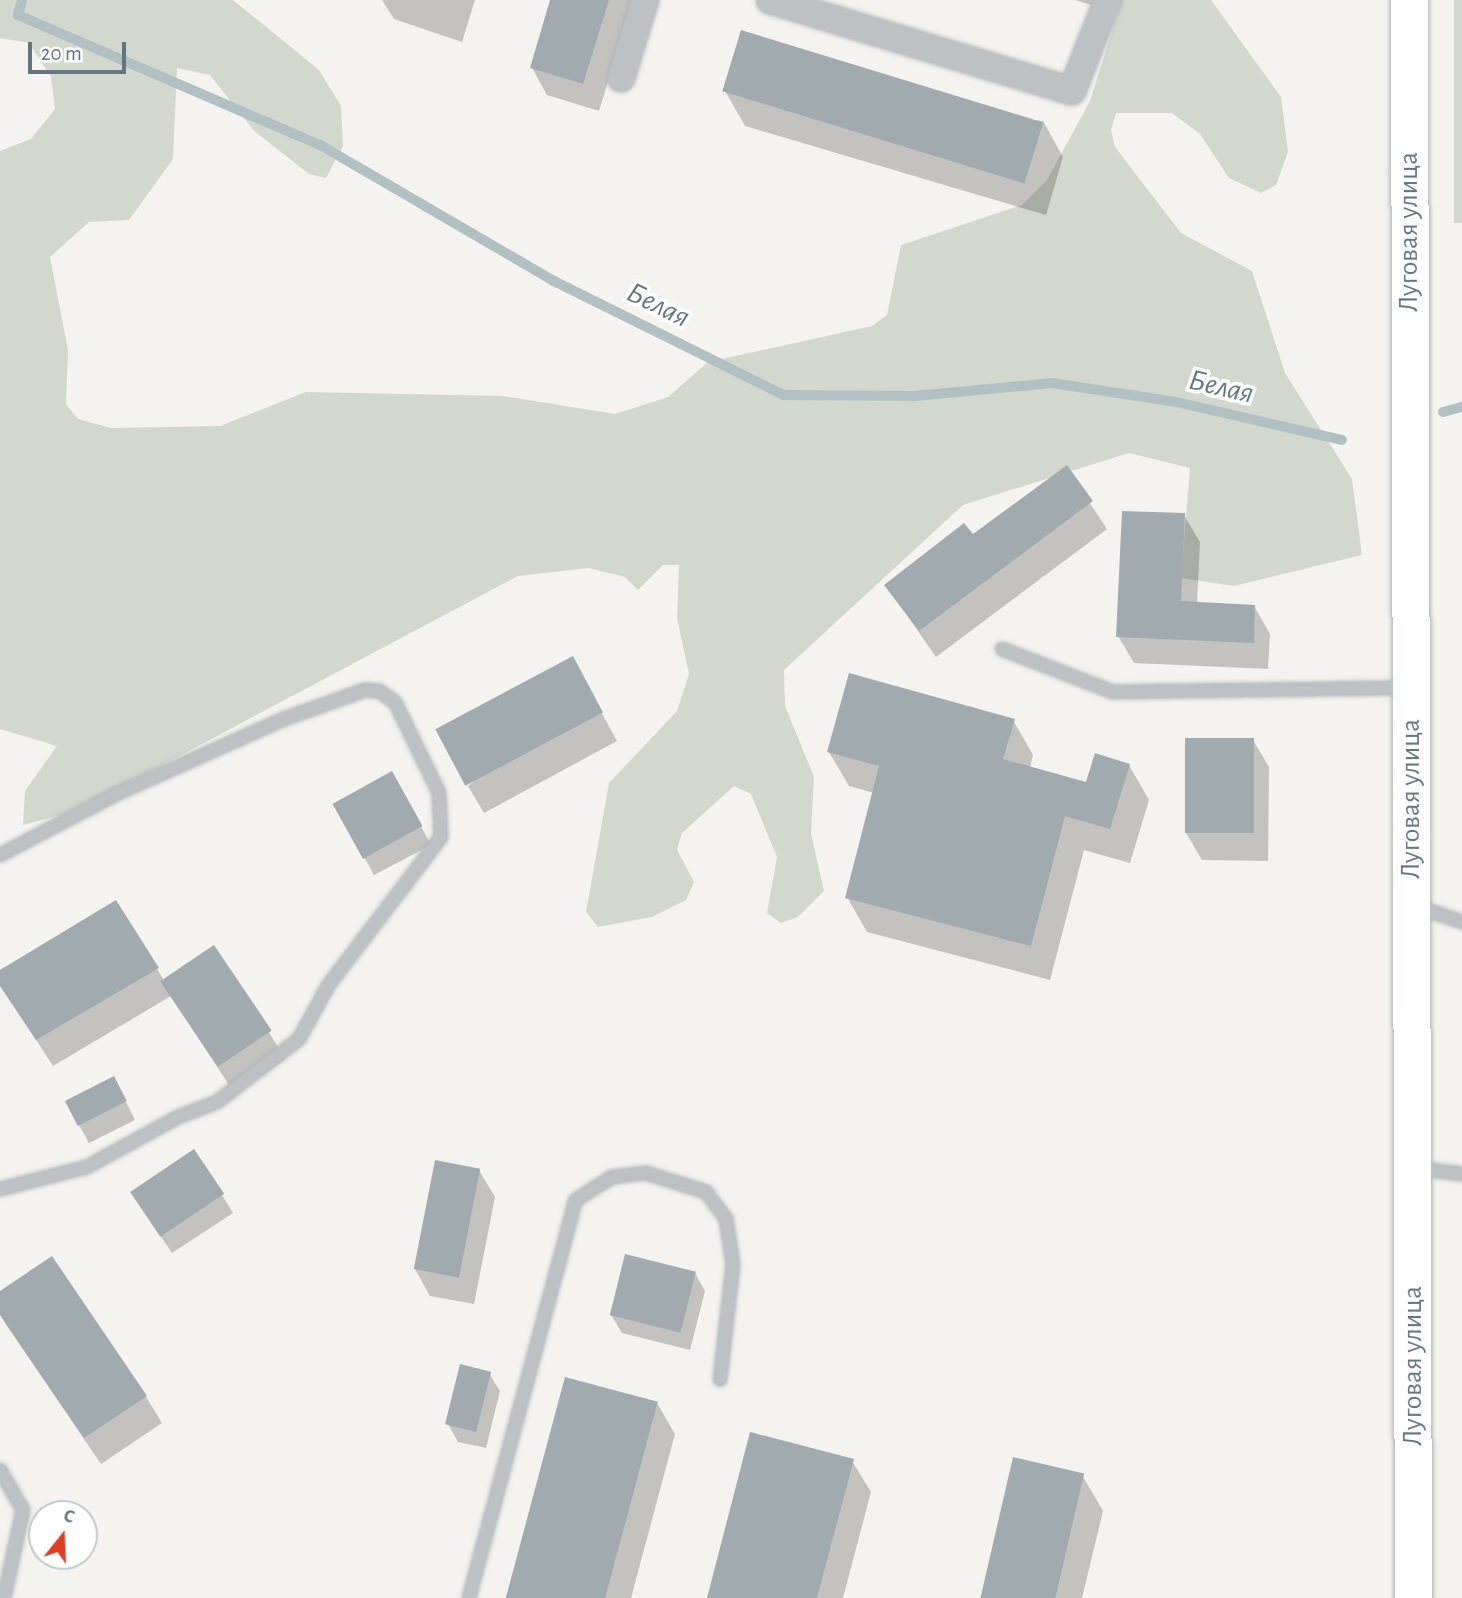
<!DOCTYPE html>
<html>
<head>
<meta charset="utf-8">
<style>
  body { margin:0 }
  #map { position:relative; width:1462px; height:1598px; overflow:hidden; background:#f4f3ef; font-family:"Alegreya Sans",sans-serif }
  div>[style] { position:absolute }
  .green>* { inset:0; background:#d3d8cf; transform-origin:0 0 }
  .shadow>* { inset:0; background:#0003 }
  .stream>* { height:10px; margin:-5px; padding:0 5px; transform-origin:5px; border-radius:5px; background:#b1c0c3 }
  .building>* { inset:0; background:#a1abaf; transform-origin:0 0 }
  .roads { filter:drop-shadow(0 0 2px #afb5b9) drop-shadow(0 0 2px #afb5b9) }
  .lane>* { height:12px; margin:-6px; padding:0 6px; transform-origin:6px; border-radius:6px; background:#bdc1c4 }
  .street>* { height:26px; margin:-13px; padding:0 13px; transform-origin:13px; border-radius:13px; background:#bdc1c4 }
  .secondary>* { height:37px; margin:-18.5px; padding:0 18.5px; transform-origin:18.5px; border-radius:18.5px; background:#fff }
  span { translate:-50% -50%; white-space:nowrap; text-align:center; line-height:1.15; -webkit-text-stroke:7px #fff; paint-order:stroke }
  .street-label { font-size:28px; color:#637680 }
  .water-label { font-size:30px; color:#5f787e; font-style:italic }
  .north { position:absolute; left:28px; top:1500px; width:70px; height:70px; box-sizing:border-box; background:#fff; border:2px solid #c1c8cc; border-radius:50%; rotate:18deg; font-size:19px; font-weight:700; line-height:28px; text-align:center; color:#637680 }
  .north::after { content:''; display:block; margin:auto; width:24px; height:32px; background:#de3e25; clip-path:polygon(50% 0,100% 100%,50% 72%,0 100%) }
  .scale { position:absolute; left:28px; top:42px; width:98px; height:32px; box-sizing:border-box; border:4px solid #637680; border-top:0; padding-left:9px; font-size:21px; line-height:24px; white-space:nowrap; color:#637680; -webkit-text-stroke:5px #fff; paint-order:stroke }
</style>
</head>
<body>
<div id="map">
  <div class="green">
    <i style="clip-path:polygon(0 0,233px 0,319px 70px,341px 106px,343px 146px,326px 178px,309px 174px,254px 131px,210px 75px,177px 68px,173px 159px,129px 220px,89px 222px,50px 257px,68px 350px,66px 404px,78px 419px,111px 428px,220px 426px,306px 392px,503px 396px,615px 414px,668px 397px,708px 362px,872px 326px,887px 315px,901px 245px,1022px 205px,1047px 180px,1090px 101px,1122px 0,1211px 0,1281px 97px,1288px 152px,1276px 185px,1261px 193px,1229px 178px,1200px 134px,1172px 113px,1116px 113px,1111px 130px,1115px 147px,1181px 233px,1252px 271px,1285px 373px,1352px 479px,1362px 555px,1234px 586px,1181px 578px,1190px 468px,1129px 453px,963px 505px,784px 670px,785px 706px,814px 777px,811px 833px,824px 891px,798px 917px,781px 923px,767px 913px,777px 857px,751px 794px,734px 786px,682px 833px,677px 850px,694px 882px,686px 900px,652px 917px,598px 927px,586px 912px,609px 783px,677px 711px,689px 674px,677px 618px,679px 565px,663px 565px,638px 590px,625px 577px,589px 568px,518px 576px,76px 811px,23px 825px,25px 791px,57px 746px,0 729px,0 151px,31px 139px,55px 109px,51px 77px,29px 43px,0 38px)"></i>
    <i style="left:1454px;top:0;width:8px;height:223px"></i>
  </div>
  <div class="shadow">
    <i style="clip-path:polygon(382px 0,475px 0,462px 42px,394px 19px)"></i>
    <i style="clip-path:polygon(552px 0,633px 0,599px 111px,547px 95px,532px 68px)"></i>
    <i style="clip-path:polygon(1075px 0,1097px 0,1095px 6px)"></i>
    <i style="clip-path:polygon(725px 91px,1043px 121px,1063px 157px,1046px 215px,745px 126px)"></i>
    <i style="clip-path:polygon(1066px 467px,1107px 529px,936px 657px,886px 585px,972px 537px)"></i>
    <i style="clip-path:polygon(1184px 515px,1200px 542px,1197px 604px,1254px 606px,1270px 634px,1268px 669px,1134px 663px,1118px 636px)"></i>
    <i style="clip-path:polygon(587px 686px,617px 741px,484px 813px,468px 786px)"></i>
    <i style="clip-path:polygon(1013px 720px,1033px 755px,1030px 768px,1088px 784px,1129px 765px,1149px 800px,1130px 863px,1084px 850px,1050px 980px,867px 932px,847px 897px,874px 793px,849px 786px,829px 752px)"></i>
    <i style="clip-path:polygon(1253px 740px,1269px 767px,1268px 861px,1202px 860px,1186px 833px)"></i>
    <i style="clip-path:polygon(402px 791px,431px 845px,374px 875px,335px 804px)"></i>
    <i style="clip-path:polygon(157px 969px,167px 985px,269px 1032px,285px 1059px,235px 1094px,171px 996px,53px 1066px,0 984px,0 972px)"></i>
    <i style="clip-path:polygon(123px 1096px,135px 1120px,89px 1143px,79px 1125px)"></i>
    <i style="clip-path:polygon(479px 1170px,495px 1197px,474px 1304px,430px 1296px,415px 1269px)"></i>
    <i style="clip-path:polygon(222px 1195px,233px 1213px,172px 1253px,143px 1210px)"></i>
    <i style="clip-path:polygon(695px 1273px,705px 1291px,690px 1350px,622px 1333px,611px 1315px)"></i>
    <i style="clip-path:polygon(0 1293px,146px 1397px,162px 1423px,101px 1464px,7px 1326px,0 1314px)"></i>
    <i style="clip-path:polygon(489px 1373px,500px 1391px,486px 1448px,458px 1442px,448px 1424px)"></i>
    <i style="clip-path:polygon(657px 1403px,675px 1434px,631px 1598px,508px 1598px)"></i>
    <i style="clip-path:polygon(852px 1461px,871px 1492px,843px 1598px,708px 1598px)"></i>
    <i style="clip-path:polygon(1082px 1475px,1103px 1511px,1082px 1598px,981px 1598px)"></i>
  </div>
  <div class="stream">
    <i style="left:22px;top:0;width:16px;rotate:105deg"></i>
    <i style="left:18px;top:15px;width:331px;rotate:23.3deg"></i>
    <i style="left:322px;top:146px;width:268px;rotate:30.2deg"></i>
    <i style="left:554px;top:281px;width:257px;rotate:26.4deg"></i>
    <i style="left:784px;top:395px;width:131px;rotate:0.4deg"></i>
    <i style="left:915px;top:396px;width:138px;rotate:-5.4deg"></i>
    <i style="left:1052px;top:383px;width:125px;rotate:8.7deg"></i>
    <i style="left:1176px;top:402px;width:170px;rotate:12.9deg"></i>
    <i style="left:1443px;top:412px;width:20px;rotate:-15deg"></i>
  </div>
  <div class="building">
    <i style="clip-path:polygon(550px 0,609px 0,583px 84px,530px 68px)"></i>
    <i style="left:741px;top:30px;width:316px;height:64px;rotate:17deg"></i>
    <i style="clip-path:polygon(1067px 465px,1093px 501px,919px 631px,884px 585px,964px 523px,973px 534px)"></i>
    <i style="clip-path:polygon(1122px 511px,1185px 513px,1181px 601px,1255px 605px,1254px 643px,1116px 637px)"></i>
    <i style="left:573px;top:656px;width:64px;height:156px;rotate:62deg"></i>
    <i style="clip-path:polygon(849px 673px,1015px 719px,1003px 759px,1086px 782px,1095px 753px,1130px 764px,1110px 829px,1065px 816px,1031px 946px,845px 898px,879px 766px,827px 752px)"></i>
    <i style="left:1185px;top:738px;width:69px;height:95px"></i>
    <i style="left:392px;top:771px;width:63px;height:68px;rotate:61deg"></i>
    <i style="clip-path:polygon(116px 900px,159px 968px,36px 1040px,0 986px,0 970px)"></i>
    <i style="left:214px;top:945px;width:103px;height:65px;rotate:56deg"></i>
    <i style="left:114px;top:1076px;width:28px;height:55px;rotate:63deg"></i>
    <i style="left:194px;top:1149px;width:54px;height:77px;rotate:56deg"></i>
    <i style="left:435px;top:1160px;width:46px;height:111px;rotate:11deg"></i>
    <i style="left:625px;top:1254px;width:73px;height:63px;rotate:14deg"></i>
    <i style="clip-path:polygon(52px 1256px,147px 1396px,84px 1438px,0 1315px,0 1291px)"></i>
    <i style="left:460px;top:1364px;width:32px;height:62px;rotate:14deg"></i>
    <i style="left:565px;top:1377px;width:96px;height:229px;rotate:15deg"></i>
    <i style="clip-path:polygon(750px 1432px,854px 1459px,817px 1598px,707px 1598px)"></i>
    <i style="left:1013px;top:1457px;width:73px;height:145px;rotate:13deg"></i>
  </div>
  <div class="roads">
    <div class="lane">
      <i style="left:1002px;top:649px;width:119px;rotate:21.2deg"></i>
      <i style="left:1113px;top:692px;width:294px;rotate:-0.8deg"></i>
      <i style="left:0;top:855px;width:131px;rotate:-27.7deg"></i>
      <i style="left:116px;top:794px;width:184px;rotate:-24.1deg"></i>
      <i style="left:284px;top:719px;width:86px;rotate:-19.7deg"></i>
      <i style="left:365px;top:690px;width:14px;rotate:4deg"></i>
      <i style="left:379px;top:691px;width:19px;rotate:35deg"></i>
      <i style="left:395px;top:702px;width:101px;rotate:64.2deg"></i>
      <i style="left:439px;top:793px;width:44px;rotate:87.4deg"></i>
      <i style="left:441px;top:837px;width:187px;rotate:127.2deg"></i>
      <i style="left:328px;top:986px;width:60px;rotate:118.7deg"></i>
      <i style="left:299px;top:1039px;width:103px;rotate:142.5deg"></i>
      <i style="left:217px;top:1102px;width:42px;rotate:159deg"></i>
      <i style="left:178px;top:1117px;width:104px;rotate:151.2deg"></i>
      <i style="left:87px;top:1167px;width:90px;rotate:165.8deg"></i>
      <i style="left:1416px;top:906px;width:49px;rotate:19.2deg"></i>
      <i style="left:1416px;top:1168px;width:46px;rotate:7.4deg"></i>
      <i style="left:0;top:1470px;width:46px;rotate:60.1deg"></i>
      <i style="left:23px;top:1510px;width:90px;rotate:102.2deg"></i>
      <i style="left:469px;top:1598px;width:412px;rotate:-75deg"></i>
      <i style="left:576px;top:1200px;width:43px;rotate:-32.6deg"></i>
      <i style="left:612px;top:1177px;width:34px;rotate:-7deg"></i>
      <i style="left:646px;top:1173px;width:63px;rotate:17.6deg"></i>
      <i style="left:706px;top:1192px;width:34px;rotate:53deg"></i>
      <i style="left:726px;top:1219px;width:46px;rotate:81.2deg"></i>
      <i style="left:733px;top:1264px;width:116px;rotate:96.4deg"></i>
    </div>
    <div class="street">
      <i style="left:770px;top:0;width:315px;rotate:16.8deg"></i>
      <i style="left:1072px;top:91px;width:98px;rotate:-68.4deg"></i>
      <i style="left:621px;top:78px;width:82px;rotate:-72.9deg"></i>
    </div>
    <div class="secondary">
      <i style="left:1409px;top:0;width:1598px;rotate:89.86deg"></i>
    </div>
  </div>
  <div class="street-label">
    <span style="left:1409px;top:232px;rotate:-90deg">Луговая улица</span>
    <span style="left:1411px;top:799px;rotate:-90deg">Луговая улица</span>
    <span style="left:1413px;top:1366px;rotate:-90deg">Луговая улица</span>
  </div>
  <div class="water-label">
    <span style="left:658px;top:305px;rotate:26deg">Белая</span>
    <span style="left:1221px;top:387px;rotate:13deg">Белая</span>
  </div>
  <div class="north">С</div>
  <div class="scale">20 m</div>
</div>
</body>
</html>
